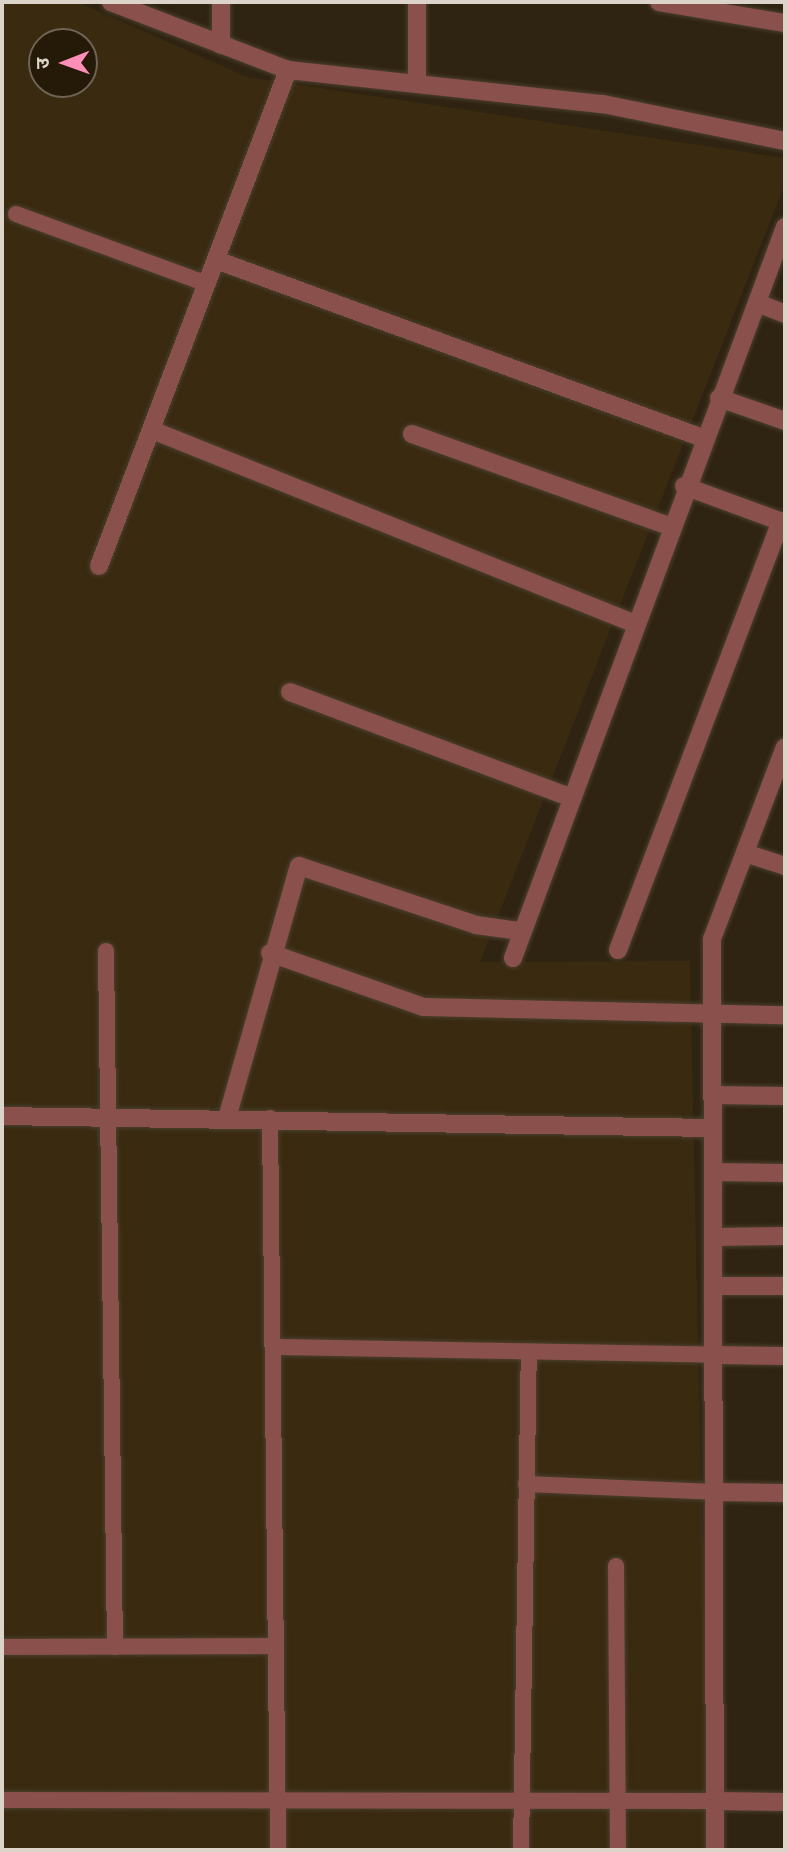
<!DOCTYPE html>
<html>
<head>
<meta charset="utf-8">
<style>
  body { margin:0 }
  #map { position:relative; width:787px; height:1852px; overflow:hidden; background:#2f2311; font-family:"Sofia Sans Condensed","Noto Sans Devanagari",sans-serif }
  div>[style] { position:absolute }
  .built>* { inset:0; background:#392a10 }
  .roads { filter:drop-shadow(0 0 2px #4b3f2e) drop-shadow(0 0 2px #4b3f2e) }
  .lane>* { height:16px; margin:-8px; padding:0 8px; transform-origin:8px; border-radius:8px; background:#8a504c }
  .street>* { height:18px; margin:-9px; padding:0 9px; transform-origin:9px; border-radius:9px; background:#8a504c }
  span { translate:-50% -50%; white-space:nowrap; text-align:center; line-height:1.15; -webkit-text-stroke:5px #251a07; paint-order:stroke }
  .frame { position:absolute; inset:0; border:4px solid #dcd4c8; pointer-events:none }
  .north { position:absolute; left:28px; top:28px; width:70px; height:70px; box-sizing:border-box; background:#251a07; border:2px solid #6e6454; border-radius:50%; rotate:269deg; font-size:19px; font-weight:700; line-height:28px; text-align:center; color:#dcd4c8 }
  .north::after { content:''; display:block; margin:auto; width:24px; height:32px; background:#ff8eb9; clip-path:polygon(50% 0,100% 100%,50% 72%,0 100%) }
</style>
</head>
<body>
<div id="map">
  <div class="built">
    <i style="clip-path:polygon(evenodd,2px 2px,78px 2px,247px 77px,785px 158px,785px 184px,480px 962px,690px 961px,709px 1850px,2px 1850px,2px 2px,42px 42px,84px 42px,84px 84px,42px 84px,42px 42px)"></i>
  </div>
  <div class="roads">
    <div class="lane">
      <i style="left:16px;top:214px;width:203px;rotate:20.1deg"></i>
      <i style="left:106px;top:951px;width:696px;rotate:89.26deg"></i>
      <i style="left:270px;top:1118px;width:732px;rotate:89.37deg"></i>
      <i style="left:273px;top:1347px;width:441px;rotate:1deg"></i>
      <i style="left:526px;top:1484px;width:188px;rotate:2.4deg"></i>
      <i style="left:616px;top:1566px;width:284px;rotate:89.6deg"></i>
      <i style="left:2px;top:1647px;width:274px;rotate:-0.2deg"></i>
      <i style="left:2px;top:1800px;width:713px;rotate:0.08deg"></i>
      <i style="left:521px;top:1850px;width:498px;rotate:-89.1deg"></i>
    </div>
    <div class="street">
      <i style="left:111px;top:2px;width:190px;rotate:21deg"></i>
      <i style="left:288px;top:70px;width:317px;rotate:6.2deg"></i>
      <i style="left:603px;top:104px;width:186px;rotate:11.5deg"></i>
      <i style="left:417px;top:2px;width:82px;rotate:90deg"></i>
      <i style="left:659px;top:2px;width:128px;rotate:9.5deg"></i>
      <i style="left:221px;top:45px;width:43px;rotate:-90deg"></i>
      <i style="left:216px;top:260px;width:519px;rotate:20.08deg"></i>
      <i style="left:757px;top:303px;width:30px;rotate:21deg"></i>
      <i style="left:719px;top:398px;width:70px;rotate:19.2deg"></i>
      <i style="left:152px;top:430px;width:518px;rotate:21.86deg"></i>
      <i style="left:412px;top:434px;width:273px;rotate:19.7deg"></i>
      <i style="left:684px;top:486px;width:108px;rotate:20.1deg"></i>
      <i style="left:99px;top:566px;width:531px;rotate:-69.14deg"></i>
      <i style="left:290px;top:692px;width:298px;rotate:20.6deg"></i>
      <i style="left:748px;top:854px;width:39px;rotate:18deg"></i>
      <i style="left:618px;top:950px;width:459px;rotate:-69.2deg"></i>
      <i style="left:270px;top:953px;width:162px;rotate:19.4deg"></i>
      <i style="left:423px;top:1007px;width:362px;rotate:1.3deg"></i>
      <i style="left:513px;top:958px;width:780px;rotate:-69.59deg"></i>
      <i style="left:712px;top:1095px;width:73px;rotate:0.8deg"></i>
      <i style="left:2px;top:1116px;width:710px;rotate:0.97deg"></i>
      <i style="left:227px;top:1118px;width:262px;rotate:-74.1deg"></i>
      <i style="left:299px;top:866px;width:187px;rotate:18.4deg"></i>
      <i style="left:476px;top:925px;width:43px;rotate:7.9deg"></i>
      <i style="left:713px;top:1172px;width:72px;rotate:0.8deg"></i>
      <i style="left:713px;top:1237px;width:72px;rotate:-0.8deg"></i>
      <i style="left:713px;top:1286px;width:72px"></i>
      <i style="left:714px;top:1355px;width:71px;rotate:0.8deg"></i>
      <i style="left:714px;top:1492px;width:71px;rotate:0.8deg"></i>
      <i style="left:715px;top:1801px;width:70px;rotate:0.8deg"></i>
      <i style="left:715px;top:1850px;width:911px;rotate:-90.19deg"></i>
      <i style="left:712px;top:939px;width:205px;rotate:-69.2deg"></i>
    </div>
  </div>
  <div class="frame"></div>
  <div class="north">उ</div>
</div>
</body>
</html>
